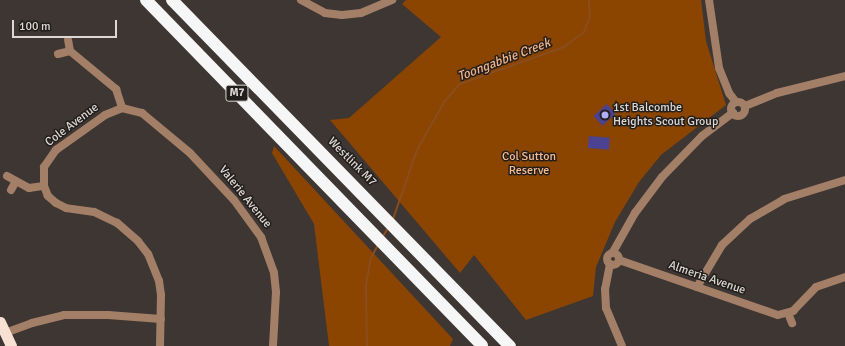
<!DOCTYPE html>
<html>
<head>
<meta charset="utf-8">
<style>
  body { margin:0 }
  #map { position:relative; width:845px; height:346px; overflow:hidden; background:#3d3632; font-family:Signika,sans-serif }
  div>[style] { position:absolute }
  .green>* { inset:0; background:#8b4500 }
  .stream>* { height:2px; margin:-1px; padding:0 1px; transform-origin:1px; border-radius:1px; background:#894d1e }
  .building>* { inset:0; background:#4c4292; transform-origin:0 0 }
  .minor>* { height:8px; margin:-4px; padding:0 4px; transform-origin:4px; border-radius:4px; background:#a37f67 }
  .tertiary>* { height:8px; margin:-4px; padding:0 4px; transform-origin:4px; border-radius:4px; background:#a37f67 }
  .tertiary>.ring { margin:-4px; padding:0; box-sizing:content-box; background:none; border:8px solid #a37f67; border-radius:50% }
  .trunk>* { height:11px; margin:-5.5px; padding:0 5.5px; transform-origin:5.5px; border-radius:5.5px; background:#f8e1d2 }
  .motorway>* { height:12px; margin:-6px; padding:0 6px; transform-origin:6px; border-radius:6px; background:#f6f6f6 }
  .dots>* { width:11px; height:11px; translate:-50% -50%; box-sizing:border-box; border:2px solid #221e1c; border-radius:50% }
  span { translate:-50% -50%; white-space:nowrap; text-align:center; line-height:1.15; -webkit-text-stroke:3px #221e1c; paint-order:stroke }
  .shield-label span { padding:1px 3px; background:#221e1c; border:1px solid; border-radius:3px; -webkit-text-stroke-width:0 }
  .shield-label { font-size:11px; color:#ddd8d5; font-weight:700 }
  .poi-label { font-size:12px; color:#ddd8d5 }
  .left { translate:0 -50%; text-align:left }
  .street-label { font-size:12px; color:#ddd8d5 }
  .park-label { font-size:12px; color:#fbbb90 }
  .water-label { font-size:13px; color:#f2b287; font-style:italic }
  .scale { position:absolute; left:12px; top:20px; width:105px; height:18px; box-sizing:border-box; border:2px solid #ddd8d5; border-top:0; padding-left:5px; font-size:12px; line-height:14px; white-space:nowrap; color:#ddd8d5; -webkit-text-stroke:3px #221e1c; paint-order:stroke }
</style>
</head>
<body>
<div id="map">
  <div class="green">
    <i style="clip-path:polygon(406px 0,701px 0,706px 41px,726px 105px,661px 155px,639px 182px,615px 222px,596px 267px,593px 296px,526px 320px,474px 255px,460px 273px,330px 120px,349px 118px,441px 37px,402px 4px)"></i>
    <i style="clip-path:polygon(274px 146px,453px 339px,450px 346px,329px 346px,314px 224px,272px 153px)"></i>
  </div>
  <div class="stream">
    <i style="left:393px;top:219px;width:73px;rotate:-70.8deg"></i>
    <i style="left:417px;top:150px;width:56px;rotate:-60.3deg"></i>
    <i style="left:445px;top:101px;width:23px;rotate:-49deg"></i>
    <i style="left:460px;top:84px;width:110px;rotate:-19.6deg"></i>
    <i style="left:564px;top:47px;width:25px;rotate:-37deg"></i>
    <i style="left:584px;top:32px;width:17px;rotate:-69deg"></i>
    <i style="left:590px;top:16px;width:16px;rotate:-94deg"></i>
    <i style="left:382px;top:238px;width:12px;rotate:-59deg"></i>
    <i style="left:367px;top:346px;width:61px;rotate:-90.9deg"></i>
    <i style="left:366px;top:285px;width:27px;rotate:-80deg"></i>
    <i style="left:371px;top:258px;width:15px;rotate:-62deg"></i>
  </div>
  <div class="building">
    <i style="left:607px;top:104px;width:13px;height:18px;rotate:48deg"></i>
    <i style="left:589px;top:136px;width:21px;height:12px;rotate:5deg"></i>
  </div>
  <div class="minor">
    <i style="left:301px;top:0;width:27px;rotate:28deg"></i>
    <i style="left:325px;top:13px;width:17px;rotate:7deg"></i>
    <i style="left:342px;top:15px;width:19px;rotate:-6deg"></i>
    <i style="left:361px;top:13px;width:34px;rotate:-23deg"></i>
    <i style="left:70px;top:51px;width:60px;rotate:39.6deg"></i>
    <i style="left:116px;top:89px;width:20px;rotate:72deg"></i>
    <i style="left:58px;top:54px;width:12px;rotate:-14deg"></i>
    <i style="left:70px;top:51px;width:11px;rotate:-100deg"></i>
    <i style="left:7px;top:176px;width:25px;rotate:29deg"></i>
    <i style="left:29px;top:188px;width:15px;rotate:-8deg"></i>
    <i style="left:11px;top:190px;width:10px;rotate:-61deg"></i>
    <i style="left:619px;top:260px;width:168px;rotate:19.1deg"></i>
    <i style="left:778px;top:315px;width:16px;rotate:-15deg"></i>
    <i style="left:793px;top:311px;width:33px;rotate:-46deg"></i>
    <i style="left:816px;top:287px;width:31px;rotate:-19deg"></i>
    <i style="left:697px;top:287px;width:49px;rotate:-59.2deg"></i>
    <i style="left:722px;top:245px;width:38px;rotate:-43deg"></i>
    <i style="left:750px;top:219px;width:39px;rotate:-30deg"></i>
    <i style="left:784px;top:199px;width:64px;rotate:-17.3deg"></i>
    <i style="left:788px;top:313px;width:11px;rotate:68deg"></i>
    <i style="left:5px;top:333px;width:29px;rotate:-20deg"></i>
    <i style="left:32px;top:323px;width:33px;rotate:-14deg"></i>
    <i style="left:64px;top:315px;width:44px"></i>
    <i style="left:108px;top:315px;width:53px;rotate:4.3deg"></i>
    <i style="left:160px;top:346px;width:51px;rotate:-88.9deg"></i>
    <i style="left:161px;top:295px;width:14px;rotate:-98deg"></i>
    <i style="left:159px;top:281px;width:29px;rotate:-112deg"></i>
    <i style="left:148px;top:254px;width:16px;rotate:-128deg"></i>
    <i style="left:138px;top:241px;width:28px;rotate:-139deg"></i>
    <i style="left:117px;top:223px;width:25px;rotate:-154deg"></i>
    <i style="left:94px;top:212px;width:28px;rotate:-172deg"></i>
    <i style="left:66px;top:208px;width:11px;rotate:-153deg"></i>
    <i style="left:56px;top:203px;width:11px;rotate:-139deg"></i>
    <i style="left:48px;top:196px;width:11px;rotate:-112deg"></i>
    <i style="left:44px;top:186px;width:19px;rotate:-90deg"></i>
    <i style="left:44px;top:167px;width:21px;rotate:-55deg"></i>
    <i style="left:56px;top:150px;width:60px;rotate:-35.5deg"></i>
    <i style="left:105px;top:115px;width:18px;rotate:-22deg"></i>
    <i style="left:122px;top:108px;width:21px;rotate:14deg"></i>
    <i style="left:142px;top:113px;width:62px;rotate:39.8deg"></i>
    <i style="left:190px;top:153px;width:64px;rotate:46.9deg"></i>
    <i style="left:234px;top:200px;width:46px;rotate:53.9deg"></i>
    <i style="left:261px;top:237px;width:38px;rotate:70deg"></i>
    <i style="left:274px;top:273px;width:19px;rotate:84deg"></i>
    <i style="left:276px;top:292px;width:54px;rotate:93.2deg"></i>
  </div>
  <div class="tertiary">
    <i style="left:709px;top:0;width:69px;rotate:81.6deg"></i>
    <i style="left:719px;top:68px;width:27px;rotate:68deg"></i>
    <i style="left:729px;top:93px;width:11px;rotate:52deg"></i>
    <i class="ring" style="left:731px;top:102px;width:6px;height:6px"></i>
    <i style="left:745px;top:106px;width:35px;rotate:-22deg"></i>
    <i style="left:777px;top:93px;width:70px;rotate:-14deg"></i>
    <i style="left:613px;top:252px;width:45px;rotate:-60.6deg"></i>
    <i style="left:635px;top:213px;width:45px;rotate:-53.1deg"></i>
    <i style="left:662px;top:177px;width:57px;rotate:-45.7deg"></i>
    <i style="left:702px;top:136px;width:39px;rotate:-37deg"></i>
    <i class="ring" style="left:607px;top:253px;width:4px;height:4px"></i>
    <i style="left:610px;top:264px;width:25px;rotate:101deg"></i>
    <i style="left:605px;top:289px;width:19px;rotate:87deg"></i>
    <i style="left:606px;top:308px;width:41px;rotate:67.2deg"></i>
  </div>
  <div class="trunk">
    <i style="left:0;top:322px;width:26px;rotate:65deg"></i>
  </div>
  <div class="motorway">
    <i style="left:146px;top:0;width:482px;rotate:45.8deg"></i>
    <i style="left:172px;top:0;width:484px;rotate:45.7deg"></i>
  </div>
  <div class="dots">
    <i style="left:605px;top:115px;background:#b1adfa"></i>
  </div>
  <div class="shield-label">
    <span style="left:237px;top:93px">M7</span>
  </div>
  <div class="poi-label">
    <span class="left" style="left:613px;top:115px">1st Balcombe<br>Heights Scout Group</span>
  </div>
  <div class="street-label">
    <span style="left:72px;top:125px;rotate:-37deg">Cole Avenue</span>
    <span style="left:352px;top:162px;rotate:45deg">Westlink M7</span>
    <span style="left:245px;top:197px;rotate:51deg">Valerie Avenue</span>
    <span style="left:707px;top:278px;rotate:19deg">Almeria Avenue</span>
  </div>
  <div class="park-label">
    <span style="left:529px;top:164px">Col Sutton<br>Reserve</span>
  </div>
  <div class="water-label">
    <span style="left:504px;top:60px;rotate:-21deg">Toongabbie Creek</span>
  </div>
  <div class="scale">100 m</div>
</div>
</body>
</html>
